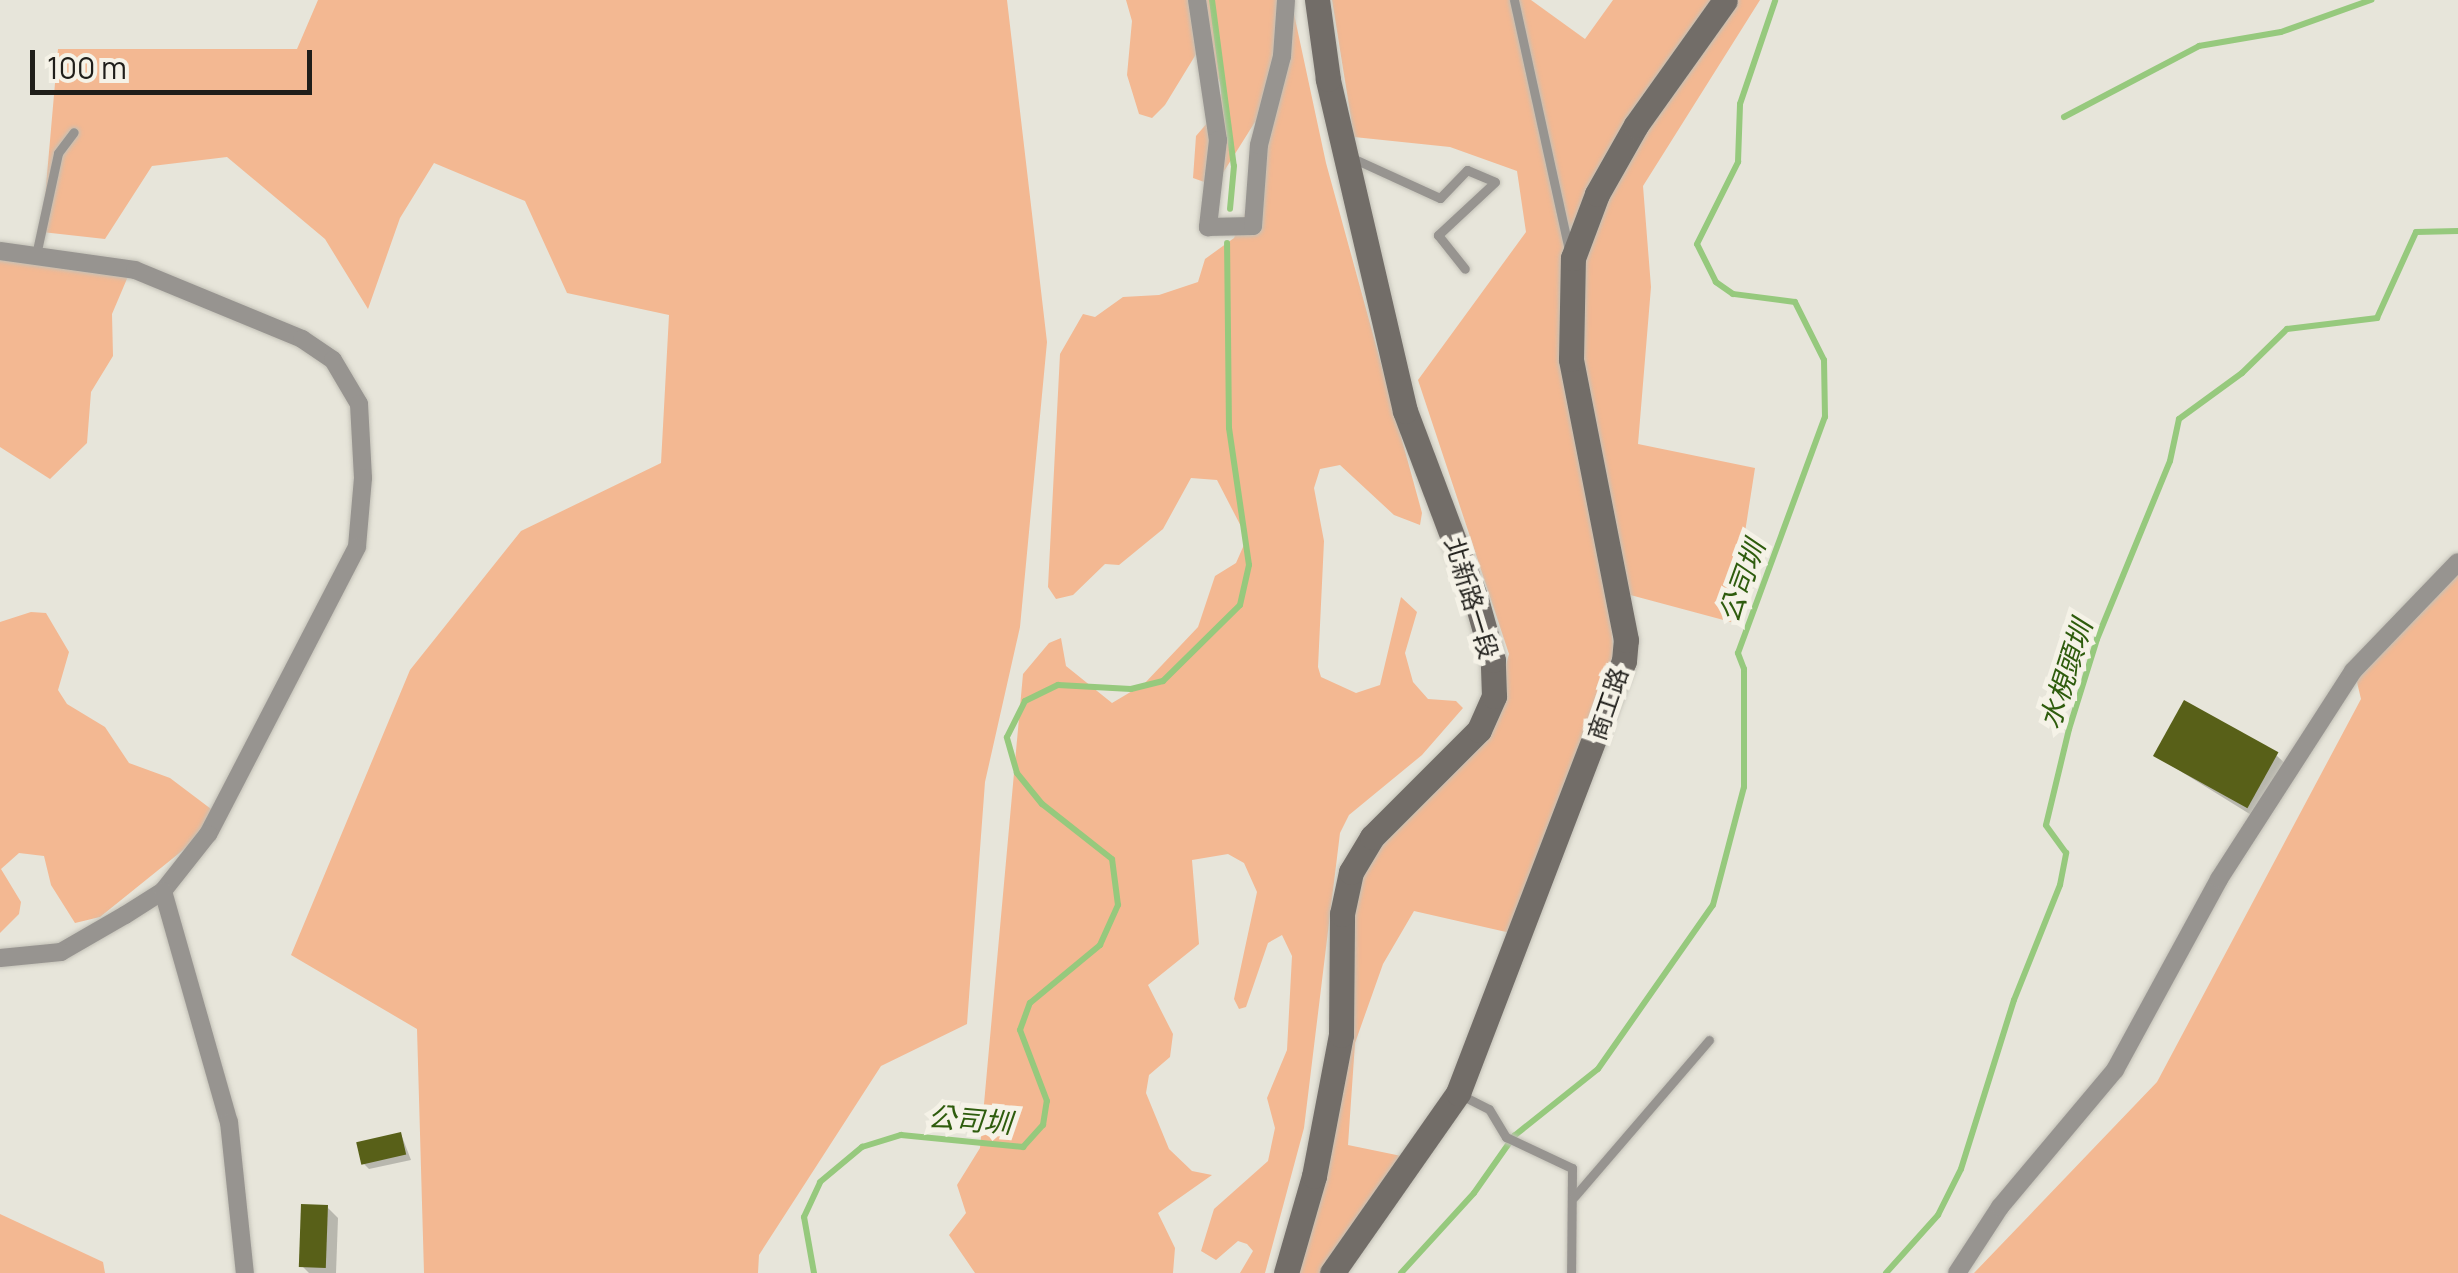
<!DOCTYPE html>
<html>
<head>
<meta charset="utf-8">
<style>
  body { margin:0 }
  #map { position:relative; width:2458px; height:1273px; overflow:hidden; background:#e7e5da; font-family:Manrope,"Noto Sans TC",sans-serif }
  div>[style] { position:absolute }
  .green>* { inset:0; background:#f3b892 }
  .shadow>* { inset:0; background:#0003 }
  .stream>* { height:6px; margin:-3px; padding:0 3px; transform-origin:3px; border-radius:3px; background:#96c97d }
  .building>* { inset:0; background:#586018; transform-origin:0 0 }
  .roads { filter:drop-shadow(0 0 2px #c3c1b7) drop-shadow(0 0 2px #c3c1b7) }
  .lane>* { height:9px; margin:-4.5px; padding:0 4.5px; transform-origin:4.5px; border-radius:4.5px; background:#979490 }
  .street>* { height:18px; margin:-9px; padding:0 9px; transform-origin:9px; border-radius:9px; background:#979490 }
  .secondary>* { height:25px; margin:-12.5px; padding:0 12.5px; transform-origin:12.5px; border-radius:12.5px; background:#726d68 }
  span { translate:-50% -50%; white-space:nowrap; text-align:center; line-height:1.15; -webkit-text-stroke:10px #f5f2e7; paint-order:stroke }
  .street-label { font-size:25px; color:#1f1e1a }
  .water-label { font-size:28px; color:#2e5c0d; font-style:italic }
  .scale { position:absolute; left:30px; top:50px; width:282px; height:45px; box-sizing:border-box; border:5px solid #1f1e1a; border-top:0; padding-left:12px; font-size:30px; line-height:35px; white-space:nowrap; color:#1f1e1a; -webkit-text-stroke:8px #f5f2e7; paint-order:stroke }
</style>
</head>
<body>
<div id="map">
  <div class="green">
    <i style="clip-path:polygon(318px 0,1007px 0,1047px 342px,1020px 627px,985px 782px,967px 1024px,881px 1066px,759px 1255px,758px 1273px,424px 1273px,417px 1029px,291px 955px,410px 670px,521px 531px,661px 463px,669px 315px,567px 293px,525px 201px,434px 163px,400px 218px,368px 309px,325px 239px,227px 157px,152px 166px,105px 239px,42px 232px,58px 49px,297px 49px)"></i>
    <i style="clip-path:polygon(1126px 0,1291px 0,1326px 163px,1422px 513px,1420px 525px,1394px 515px,1340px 465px,1320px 469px,1314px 488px,1324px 541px,1318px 667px,1321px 677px,1356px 693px,1380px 685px,1401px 597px,1417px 612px,1405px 653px,1413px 682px,1428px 699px,1456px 701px,1463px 708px,1422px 755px,1349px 815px,1340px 833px,1304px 1128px,1265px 1273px,1240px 1273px,1253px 1251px,1247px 1244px,1238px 1241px,1216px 1260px,1201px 1251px,1214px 1209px,1268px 1161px,1275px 1128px,1267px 1098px,1287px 1050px,1292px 956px,1282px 935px,1268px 943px,1246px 1007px,1239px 1009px,1234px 999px,1257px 892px,1244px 863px,1228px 854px,1192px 860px,1199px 944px,1148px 985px,1173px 1034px,1170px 1057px,1149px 1075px,1146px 1093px,1169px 1149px,1192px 1171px,1212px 1175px,1158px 1213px,1175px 1248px,1173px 1273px,975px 1273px,949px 1235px,966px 1213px,957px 1185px,980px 1148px,1023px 674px,1049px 643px,1061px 638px,1066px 666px,1112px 703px,1144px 684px,1198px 627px,1215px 576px,1236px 563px,1247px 538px,1217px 480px,1191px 478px,1163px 529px,1119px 565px,1105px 564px,1073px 595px,1056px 599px,1048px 587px,1060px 354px,1083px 314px,1095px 317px,1123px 297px,1159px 295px,1198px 282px,1205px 259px,1234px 238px,1263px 173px,1263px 133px,1255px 122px,1221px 176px,1207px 183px,1193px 178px,1196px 136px,1214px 115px,1223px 88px,1201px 46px,1165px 105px,1152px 118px,1139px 114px,1127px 75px,1132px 21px)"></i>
    <i style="clip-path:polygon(1332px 0,1531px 0,1585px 39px,1613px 0,1760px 0,1643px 186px,1651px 287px,1638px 444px,1755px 468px,1731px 622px,1608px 589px,1615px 666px,1515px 934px,1414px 911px,1383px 964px,1355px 1043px,1348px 1145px,1411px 1158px,1323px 1273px,1292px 1273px,1335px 1124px,1360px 864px,1488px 731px,1509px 654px,1418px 380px,1526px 232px,1517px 171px,1450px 147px,1354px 137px)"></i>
    <i style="clip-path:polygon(0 252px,129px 274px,112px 314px,113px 356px,91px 392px,87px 443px,50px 479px,0 447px)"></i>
    <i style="clip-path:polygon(2458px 565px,2458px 1273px,1974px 1273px,2157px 1082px,2361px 699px,2355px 674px)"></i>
    <i style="clip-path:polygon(31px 612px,46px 613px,69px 652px,58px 690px,67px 704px,105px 727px,129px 763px,170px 778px,215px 812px,203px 834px,100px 917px,75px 923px,51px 885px,44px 856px,19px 853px,1px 869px,21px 902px,19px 914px,0 933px,0 622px)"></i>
    <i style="clip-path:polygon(0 1214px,103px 1262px,105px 1273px,0 1273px)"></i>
  </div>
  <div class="shadow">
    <i style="clip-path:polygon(2276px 755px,2291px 769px,2261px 821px,2156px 756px)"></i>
    <i style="clip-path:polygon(401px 1134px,411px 1160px,369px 1169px,363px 1163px)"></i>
    <i style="clip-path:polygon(327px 1207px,338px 1218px,336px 1273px,309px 1273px,302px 1266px)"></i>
  </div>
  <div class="stream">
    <i style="left:1212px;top:0;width:167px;rotate:82.5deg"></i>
    <i style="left:1234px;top:166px;width:43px;rotate:95.3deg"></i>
    <i style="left:2064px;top:117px;width:153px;rotate:-27.7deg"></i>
    <i style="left:2199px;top:46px;width:83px;rotate:-9.7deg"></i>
    <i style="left:2281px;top:32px;width:96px;rotate:-19.6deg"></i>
    <i style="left:814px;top:1273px;width:57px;rotate:-100.1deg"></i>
    <i style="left:804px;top:1217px;width:38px;rotate:-65deg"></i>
    <i style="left:820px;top:1182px;width:55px;rotate:-39.8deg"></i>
    <i style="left:862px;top:1147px;width:41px;rotate:-17.1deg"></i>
    <i style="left:901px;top:1135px;width:123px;rotate:5.6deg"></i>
    <i style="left:1023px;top:1147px;width:30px;rotate:-48deg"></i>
    <i style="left:1043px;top:1125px;width:24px;rotate:-81deg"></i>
    <i style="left:1047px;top:1101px;width:76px;rotate:-110.8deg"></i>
    <i style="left:1020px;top:1030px;width:29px;rotate:-70deg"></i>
    <i style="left:1030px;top:1003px;width:91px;rotate:-39.6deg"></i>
    <i style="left:1100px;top:945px;width:44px;rotate:-65.8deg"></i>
    <i style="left:1118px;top:905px;width:46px;rotate:-97.4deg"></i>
    <i style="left:1112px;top:859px;width:89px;rotate:-141.8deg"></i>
    <i style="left:1042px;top:804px;width:40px;rotate:-129deg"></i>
    <i style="left:1017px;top:773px;width:37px;rotate:-106deg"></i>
    <i style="left:1007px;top:737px;width:40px;rotate:-63.4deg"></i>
    <i style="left:1025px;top:701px;width:37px;rotate:-26deg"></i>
    <i style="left:1058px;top:685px;width:73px;rotate:3.1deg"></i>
    <i style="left:1131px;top:689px;width:33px;rotate:-14deg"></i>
    <i style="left:1163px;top:681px;width:108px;rotate:-44.6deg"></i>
    <i style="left:1240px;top:605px;width:41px;rotate:-77.3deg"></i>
    <i style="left:1249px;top:565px;width:138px;rotate:-98.3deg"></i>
    <i style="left:1229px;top:428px;width:185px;rotate:-90.6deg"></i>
    <i style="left:1401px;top:1273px;width:108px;rotate:-47.6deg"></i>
    <i style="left:1474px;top:1193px;width:70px;rotate:-54.9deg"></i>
    <i style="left:1514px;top:1136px;width:107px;rotate:-38.6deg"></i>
    <i style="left:1598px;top:1069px;width:200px;rotate:-55deg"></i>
    <i style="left:1713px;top:905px;width:122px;rotate:-75.3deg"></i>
    <i style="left:1744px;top:787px;width:118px;rotate:-90deg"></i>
    <i style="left:1744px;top:669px;width:17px;rotate:-111deg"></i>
    <i style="left:1738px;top:653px;width:252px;rotate:-69.8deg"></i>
    <i style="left:1825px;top:417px;width:57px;rotate:-91deg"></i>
    <i style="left:1824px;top:360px;width:65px;rotate:-116.6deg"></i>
    <i style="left:1795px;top:302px;width:63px;rotate:-172.6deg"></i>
    <i style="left:1733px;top:294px;width:21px;rotate:-145deg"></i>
    <i style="left:1716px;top:282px;width:42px;rotate:-116.6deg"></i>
    <i style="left:1697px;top:244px;width:92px;rotate:-63.4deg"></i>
    <i style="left:1738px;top:162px;width:58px;rotate:-88deg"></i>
    <i style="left:1740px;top:104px;width:109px;rotate:-71.2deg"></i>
    <i style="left:1886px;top:1273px;width:78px;rotate:-48.1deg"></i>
    <i style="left:1938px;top:1215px;width:51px;rotate:-63.4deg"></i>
    <i style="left:1961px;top:1169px;width:177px;rotate:-72.6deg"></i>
    <i style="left:2014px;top:1000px;width:124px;rotate:-68.2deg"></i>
    <i style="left:2060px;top:885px;width:33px;rotate:-79deg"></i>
    <i style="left:2066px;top:853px;width:34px;rotate:-126deg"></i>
    <i style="left:2046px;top:825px;width:99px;rotate:-76.5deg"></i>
    <i style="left:2069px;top:729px;width:94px;rotate:-72.7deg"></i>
    <i style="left:2097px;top:639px;width:192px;rotate:-67.7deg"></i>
    <i style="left:2170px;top:461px;width:43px;rotate:-77.9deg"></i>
    <i style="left:2179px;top:419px;width:78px;rotate:-36.1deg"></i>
    <i style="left:2242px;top:373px;width:63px;rotate:-44.4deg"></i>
    <i style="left:2287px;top:329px;width:91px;rotate:-7deg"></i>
    <i style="left:2377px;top:318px;width:94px;rotate:-65.6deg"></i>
    <i style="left:2416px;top:232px;width:42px;rotate:-1.4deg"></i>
  </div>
  <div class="building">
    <i style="left:2184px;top:700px;width:108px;height:64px;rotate:29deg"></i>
    <i style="left:401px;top:1132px;width:23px;height:46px;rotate:77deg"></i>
    <i style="left:301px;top:1204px;width:27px;height:63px;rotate:2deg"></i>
  </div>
  <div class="roads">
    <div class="lane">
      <i style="left:1514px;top:0;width:257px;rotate:77.6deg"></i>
      <i style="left:1350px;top:157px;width:99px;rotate:24.5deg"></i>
      <i style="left:1440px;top:198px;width:39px;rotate:-46deg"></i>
      <i style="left:1467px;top:170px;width:30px;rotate:23deg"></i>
      <i style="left:1495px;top:182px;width:78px;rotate:137.1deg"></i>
      <i style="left:1438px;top:235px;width:43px;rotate:51.5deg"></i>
      <i style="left:36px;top:255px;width:104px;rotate:-77.8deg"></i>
      <i style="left:58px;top:153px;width:26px;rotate:-53deg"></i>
      <i style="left:1461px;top:1095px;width:31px;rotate:27deg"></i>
      <i style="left:1489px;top:1109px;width:33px;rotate:59deg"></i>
      <i style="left:1506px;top:1137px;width:73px;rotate:25.2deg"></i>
      <i style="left:1572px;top:1168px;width:105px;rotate:90.5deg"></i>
      <i style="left:1574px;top:1197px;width:207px;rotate:-49.3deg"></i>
    </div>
    <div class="street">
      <i style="left:1197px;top:0;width:142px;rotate:81.5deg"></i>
      <i style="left:1218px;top:140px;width:88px;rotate:96.6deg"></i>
      <i style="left:1208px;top:227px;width:45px;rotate:-1.3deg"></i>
      <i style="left:1253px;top:226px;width:81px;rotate:-85.8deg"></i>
      <i style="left:1259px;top:145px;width:92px;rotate:-75.5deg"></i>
      <i style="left:1282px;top:56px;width:56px;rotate:-85.9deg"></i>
      <i style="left:0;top:251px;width:136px;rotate:8deg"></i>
      <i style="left:135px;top:270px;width:181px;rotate:22.4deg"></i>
      <i style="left:302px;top:339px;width:37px;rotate:34deg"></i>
      <i style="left:333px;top:360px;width:51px;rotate:59.4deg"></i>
      <i style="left:359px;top:404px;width:74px;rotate:86.9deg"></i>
      <i style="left:363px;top:478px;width:69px;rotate:95deg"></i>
      <i style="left:357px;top:547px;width:323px;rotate:117.4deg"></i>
      <i style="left:208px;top:834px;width:73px;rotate:128.3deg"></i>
      <i style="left:163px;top:891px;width:45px;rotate:147.7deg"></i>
      <i style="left:125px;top:915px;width:74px;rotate:150deg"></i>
      <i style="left:61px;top:952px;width:61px;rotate:174.4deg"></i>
      <i style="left:163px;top:891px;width:240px;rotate:74.1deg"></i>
      <i style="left:229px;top:1122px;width:152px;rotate:84deg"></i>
      <i style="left:1957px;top:1273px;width:79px;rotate:-56.9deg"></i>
      <i style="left:2000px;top:1207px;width:179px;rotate:-50deg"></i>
      <i style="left:2115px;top:1070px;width:217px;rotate:-61.4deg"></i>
      <i style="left:2219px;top:879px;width:247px;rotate:-57.2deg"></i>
      <i style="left:2353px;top:671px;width:151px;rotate:-46.1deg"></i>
    </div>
    <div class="secondary">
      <i style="left:1286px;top:1273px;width:101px;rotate:-73.9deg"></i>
      <i style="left:1314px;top:1176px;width:144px;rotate:-79.2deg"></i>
      <i style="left:1341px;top:1035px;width:121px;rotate:-89.5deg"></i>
      <i style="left:1342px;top:914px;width:43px;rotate:-77.9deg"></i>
      <i style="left:1351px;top:872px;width:41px;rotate:-59deg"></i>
      <i style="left:1372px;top:837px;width:151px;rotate:-45deg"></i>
      <i style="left:1479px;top:730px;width:37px;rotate:-66deg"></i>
      <i style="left:1494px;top:696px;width:36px;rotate:-92deg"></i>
      <i style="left:1493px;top:660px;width:63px;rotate:-105.6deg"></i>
      <i style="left:1476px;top:599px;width:201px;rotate:-110.7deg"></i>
      <i style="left:1405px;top:411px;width:341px;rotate:-103.1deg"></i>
      <i style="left:1328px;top:79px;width:80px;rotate:-97.9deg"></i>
      <i style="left:1332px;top:1273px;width:220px;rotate:-55deg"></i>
      <i style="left:1458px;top:1093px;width:463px;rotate:-69deg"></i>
      <i style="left:1624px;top:661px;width:21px;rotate:-85deg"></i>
      <i style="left:1626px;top:640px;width:286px;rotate:-101.1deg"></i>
      <i style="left:1571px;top:359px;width:101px;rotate:-88.9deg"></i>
      <i style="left:1573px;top:258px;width:68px;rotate:-69.4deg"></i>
      <i style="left:1597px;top:194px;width:79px;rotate:-60.5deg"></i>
      <i style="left:1636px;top:125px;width:153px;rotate:-54.5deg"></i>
    </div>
  </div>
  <div class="street-label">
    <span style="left:1471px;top:598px;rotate:73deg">北新路一段</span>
    <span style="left:1608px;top:704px;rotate:-71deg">商工路</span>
  </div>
  <div class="water-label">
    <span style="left:1741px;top:581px;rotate:-70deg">公司圳</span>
    <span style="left:2065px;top:674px;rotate:-72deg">水梘頭圳</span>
    <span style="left:970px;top:1119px;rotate:5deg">公司圳</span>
  </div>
  <div class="scale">100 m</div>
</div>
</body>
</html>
